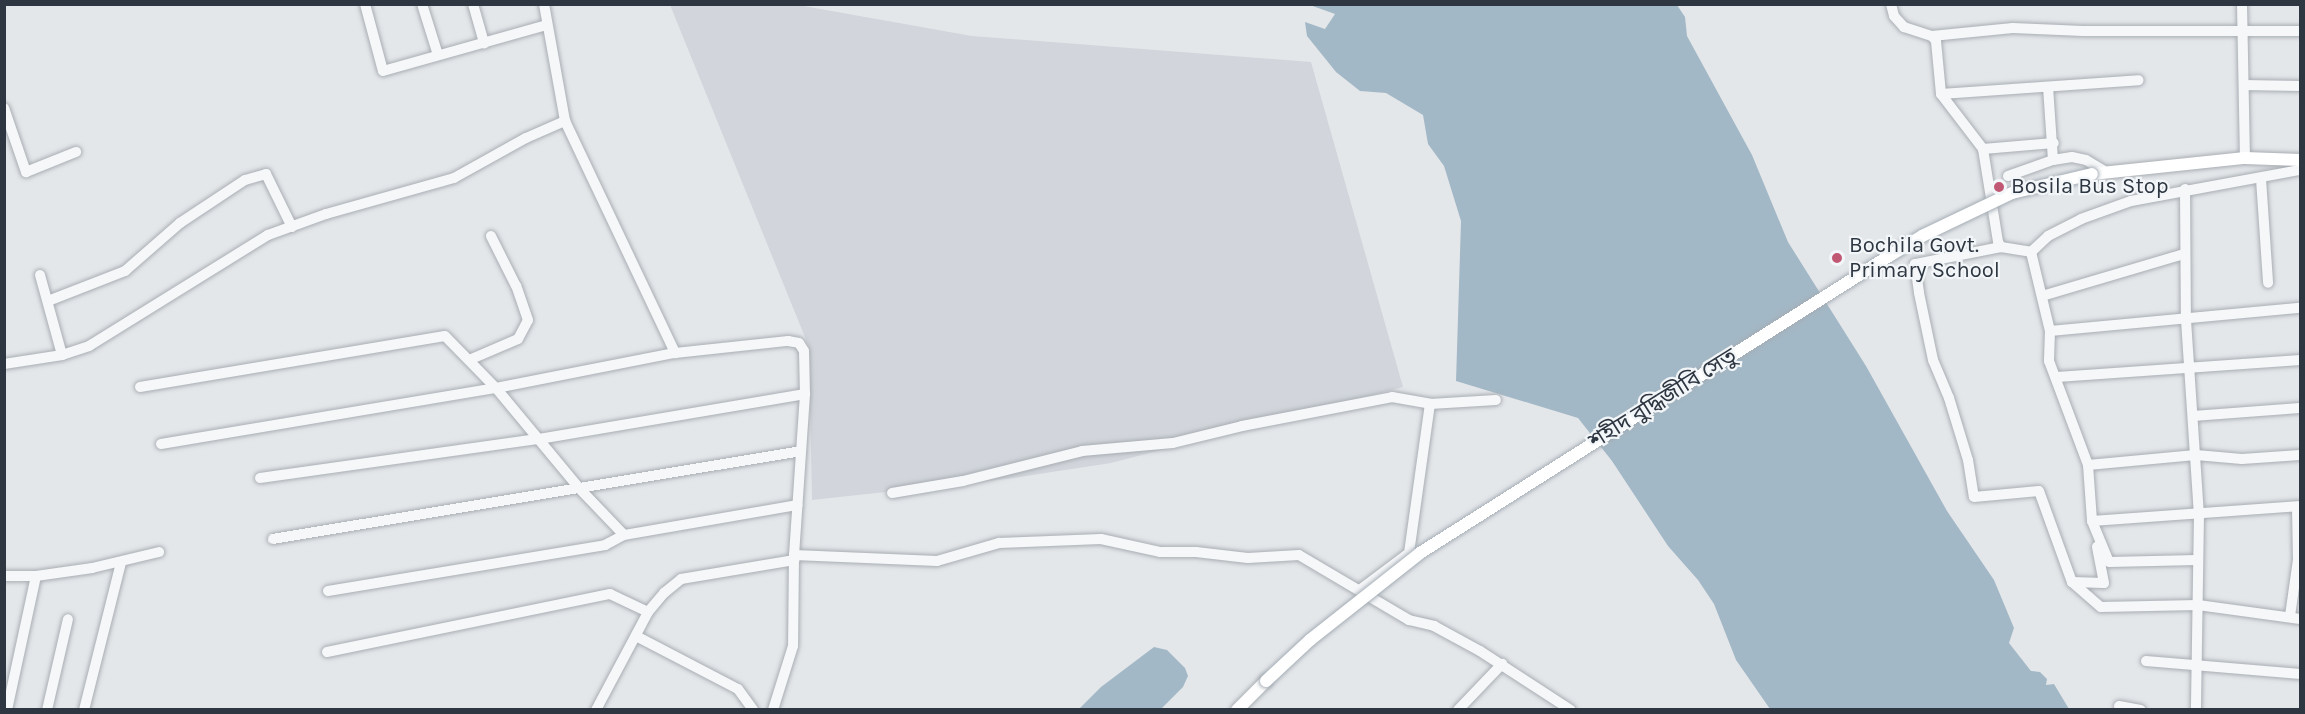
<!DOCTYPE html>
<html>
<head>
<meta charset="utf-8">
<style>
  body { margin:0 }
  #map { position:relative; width:2305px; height:714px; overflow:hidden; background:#e4e7ea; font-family:Karla,"Noto Sans Bengali",sans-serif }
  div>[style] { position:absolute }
  .built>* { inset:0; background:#d2d6dc }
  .water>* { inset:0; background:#a3b8c6 }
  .roads { filter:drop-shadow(0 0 2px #a9aeb4) drop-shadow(0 0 2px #a9aeb4) }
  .minor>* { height:10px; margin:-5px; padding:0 5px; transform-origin:5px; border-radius:5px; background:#f6f7f9 }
  .major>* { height:12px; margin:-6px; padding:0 6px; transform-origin:6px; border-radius:6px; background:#fff }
  .bridges { filter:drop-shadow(0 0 2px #a4adb5) drop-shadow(0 0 2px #a4adb5) }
  .major-bridge>* { height:12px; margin:-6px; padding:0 6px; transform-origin:6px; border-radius:6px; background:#fff }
  .dots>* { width:16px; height:16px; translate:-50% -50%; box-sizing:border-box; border:3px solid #f3f6f8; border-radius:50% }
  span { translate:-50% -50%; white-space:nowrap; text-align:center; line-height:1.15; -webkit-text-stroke:4.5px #f3f6f8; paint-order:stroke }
  .poi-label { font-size:22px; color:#2d3641 }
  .left { translate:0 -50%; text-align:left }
  .street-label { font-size:22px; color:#2d3641 }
  .frame { position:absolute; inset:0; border:6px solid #2d3641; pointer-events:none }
</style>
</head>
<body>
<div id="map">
  <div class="built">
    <i style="clip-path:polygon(670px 5px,798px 5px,972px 36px,1311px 62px,1403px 387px,1111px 463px,1006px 479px,812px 500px,809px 347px)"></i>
  </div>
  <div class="water">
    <i style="clip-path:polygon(1307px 4px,1677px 5px,1685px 17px,1687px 36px,1752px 155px,1788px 242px,1866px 366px,1947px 511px,1994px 580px,2014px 628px,2009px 643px,2031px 671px,2040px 672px,2047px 679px,2046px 685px,2054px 684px,2069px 709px,1770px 709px,1736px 660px,1714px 604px,1698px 580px,1668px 546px,1612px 461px,1578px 418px,1456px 381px,1461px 221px,1444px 166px,1428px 144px,1423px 115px,1386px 93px,1360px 91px,1336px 72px,1307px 36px,1305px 22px,1325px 29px,1335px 14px)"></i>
    <i style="clip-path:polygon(1154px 647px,1167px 650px,1185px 668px,1188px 676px,1183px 687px,1161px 709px,1079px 709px,1101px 687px)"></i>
  </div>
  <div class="roads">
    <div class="minor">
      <i style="left:365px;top:4px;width:69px;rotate:75deg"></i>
      <i style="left:383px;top:71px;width:170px;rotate:-15.7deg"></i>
      <i style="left:422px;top:4px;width:53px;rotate:72.6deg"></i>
      <i style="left:473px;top:4px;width:41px;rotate:74.2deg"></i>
      <i style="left:544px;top:4px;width:119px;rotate:79.8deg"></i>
      <i style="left:565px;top:121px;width:257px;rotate:64.6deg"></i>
      <i style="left:675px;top:353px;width:114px;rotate:-6.1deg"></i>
      <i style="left:788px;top:341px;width:11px;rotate:10deg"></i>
      <i style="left:799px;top:343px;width:9px;rotate:58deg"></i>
      <i style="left:804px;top:351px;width:43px;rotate:88.7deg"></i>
      <i style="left:805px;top:394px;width:161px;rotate:93.9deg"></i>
      <i style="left:794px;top:555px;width:91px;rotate:90.6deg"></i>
      <i style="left:793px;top:646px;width:67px;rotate:107.4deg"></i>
      <i style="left:1891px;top:4px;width:12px;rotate:76deg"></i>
      <i style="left:1894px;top:16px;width:15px;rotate:48deg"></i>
      <i style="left:1904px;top:27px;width:29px;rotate:18deg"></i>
      <i style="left:1932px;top:36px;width:6px;rotate:51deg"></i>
      <i style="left:1936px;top:41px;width:53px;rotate:84.6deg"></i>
      <i style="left:1941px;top:94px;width:69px;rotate:52.6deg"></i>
      <i style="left:1983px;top:149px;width:94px;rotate:80.8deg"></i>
      <i style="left:1998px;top:242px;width:6px;rotate:59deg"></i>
      <i style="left:2001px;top:247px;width:30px;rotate:9deg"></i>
      <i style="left:2031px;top:252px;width:23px;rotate:-43deg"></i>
      <i style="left:2048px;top:236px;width:37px;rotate:-27deg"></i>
      <i style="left:2081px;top:219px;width:53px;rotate:-19.8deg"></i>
      <i style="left:2131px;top:201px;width:172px;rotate:-10.4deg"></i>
      <i style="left:2242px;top:4px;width:154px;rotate:88.9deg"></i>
      <i style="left:1932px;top:36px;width:81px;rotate:-5.6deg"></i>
      <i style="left:2013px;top:28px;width:70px;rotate:2.5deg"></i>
      <i style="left:2083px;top:31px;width:217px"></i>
      <i style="left:2244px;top:85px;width:56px;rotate:1deg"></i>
      <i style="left:1941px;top:94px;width:198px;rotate:-4deg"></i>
      <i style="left:4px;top:108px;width:68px;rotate:71deg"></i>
      <i style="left:26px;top:172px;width:54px;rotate:-21.8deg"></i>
      <i style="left:1983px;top:149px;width:71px;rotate:-4.8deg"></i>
      <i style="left:2053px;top:160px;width:19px;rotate:-9deg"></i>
      <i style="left:2072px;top:157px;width:14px;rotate:12deg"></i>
      <i style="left:2086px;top:160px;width:23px;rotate:31deg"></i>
      <i style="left:2008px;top:176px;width:48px;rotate:-19.6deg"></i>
      <i style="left:2053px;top:160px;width:73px;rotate:-93.9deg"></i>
      <i style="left:2261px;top:179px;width:104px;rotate:86.1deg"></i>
      <i style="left:2185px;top:189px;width:131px;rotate:89.6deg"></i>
      <i style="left:2186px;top:320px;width:194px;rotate:86.2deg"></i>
      <i style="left:2199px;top:514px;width:196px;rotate:90.9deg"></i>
      <i style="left:2001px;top:247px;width:88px;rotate:168.8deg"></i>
      <i style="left:1915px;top:264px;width:29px;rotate:82deg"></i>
      <i style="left:1919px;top:293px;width:68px;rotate:78.2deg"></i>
      <i style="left:1933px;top:360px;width:41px;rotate:67.2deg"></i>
      <i style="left:1949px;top:398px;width:65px;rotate:73deg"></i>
      <i style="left:1968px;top:460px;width:37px;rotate:81deg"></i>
      <i style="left:1974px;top:497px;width:65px;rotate:-5.3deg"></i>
      <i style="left:2039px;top:491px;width:97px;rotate:70.1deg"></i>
      <i style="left:2072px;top:582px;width:38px;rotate:41deg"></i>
      <i style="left:2101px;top:607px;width:97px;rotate:-1.2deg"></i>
      <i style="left:2198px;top:605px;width:103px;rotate:7.8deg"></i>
      <i style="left:2031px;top:252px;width:81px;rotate:76.5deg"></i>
      <i style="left:2050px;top:331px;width:30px;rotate:92deg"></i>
      <i style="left:2049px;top:361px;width:111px;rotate:69.4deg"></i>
      <i style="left:2088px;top:465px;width:56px;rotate:85.9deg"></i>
      <i style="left:2092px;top:521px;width:44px;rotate:67.5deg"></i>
      <i style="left:2109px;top:562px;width:88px;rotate:-1.3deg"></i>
      <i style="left:40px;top:275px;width:83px;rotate:74.6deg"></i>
      <i style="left:2042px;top:296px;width:148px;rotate:-16.5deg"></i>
      <i style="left:48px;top:301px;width:83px;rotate:-21.3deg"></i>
      <i style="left:125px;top:271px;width:73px;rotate:-41.1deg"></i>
      <i style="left:180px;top:223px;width:78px;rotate:-33.5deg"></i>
      <i style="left:245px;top:180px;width:22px;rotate:-16deg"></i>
      <i style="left:266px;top:174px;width:59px;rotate:63.9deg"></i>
      <i style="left:2050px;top:331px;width:251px;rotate:-5.3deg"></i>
      <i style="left:469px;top:360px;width:53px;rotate:-23.2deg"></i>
      <i style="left:518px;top:339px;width:21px;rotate:-62deg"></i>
      <i style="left:528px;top:320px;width:36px;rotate:-109deg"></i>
      <i style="left:516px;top:286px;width:56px;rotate:-116.6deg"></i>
      <i style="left:4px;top:364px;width:59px;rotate:-8.8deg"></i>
      <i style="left:62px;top:355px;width:28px;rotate:-18deg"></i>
      <i style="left:89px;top:346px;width:211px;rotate:-31.8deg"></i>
      <i style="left:268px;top:235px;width:62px;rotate:-19.9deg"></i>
      <i style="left:326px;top:214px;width:133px;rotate:-15.7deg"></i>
      <i style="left:454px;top:178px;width:82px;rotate:-29.1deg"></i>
      <i style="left:526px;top:138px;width:43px;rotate:-23.6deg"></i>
      <i style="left:2057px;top:377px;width:244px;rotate:-4deg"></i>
      <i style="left:140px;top:387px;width:309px;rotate:-9.5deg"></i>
      <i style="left:445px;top:336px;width:73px;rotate:45.6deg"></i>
      <i style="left:496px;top:388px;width:130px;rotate:50.3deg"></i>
      <i style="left:579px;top:488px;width:65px;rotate:46.2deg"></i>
      <i style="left:2193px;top:416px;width:107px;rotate:-4.3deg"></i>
      <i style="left:161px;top:444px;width:340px;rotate:-9.5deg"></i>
      <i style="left:496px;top:388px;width:182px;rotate:-11.1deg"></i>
      <i style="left:2088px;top:465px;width:108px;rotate:-5.3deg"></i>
      <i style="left:2196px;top:455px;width:46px;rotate:5deg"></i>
      <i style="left:2242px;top:459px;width:58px;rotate:-3.9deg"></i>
      <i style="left:260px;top:478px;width:282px;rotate:-8deg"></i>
      <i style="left:539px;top:439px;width:270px;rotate:-9.6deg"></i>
      <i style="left:892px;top:493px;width:72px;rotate:-9.6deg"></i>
      <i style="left:963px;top:481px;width:123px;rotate:-14.1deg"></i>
      <i style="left:1082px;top:451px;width:91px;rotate:-5deg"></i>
      <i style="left:1173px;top:443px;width:71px;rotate:-13.8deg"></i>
      <i style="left:1242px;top:426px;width:153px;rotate:-10.9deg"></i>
      <i style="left:1392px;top:397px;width:39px;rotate:10deg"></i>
      <i style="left:1430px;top:404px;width:66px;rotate:-3.5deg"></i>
      <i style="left:2092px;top:521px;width:209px;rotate:-4.1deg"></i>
      <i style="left:273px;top:539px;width:535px;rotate:-9.46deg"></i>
      <i style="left:794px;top:555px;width:143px;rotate:2.4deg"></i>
      <i style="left:937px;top:561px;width:65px;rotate:-16.2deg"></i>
      <i style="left:999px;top:543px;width:102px;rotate:-2.2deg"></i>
      <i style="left:1101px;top:539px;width:60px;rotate:12.4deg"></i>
      <i style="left:1160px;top:552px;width:36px"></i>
      <i style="left:1196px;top:552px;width:52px;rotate:6.6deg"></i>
      <i style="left:1248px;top:558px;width:51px;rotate:-3.4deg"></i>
      <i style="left:1299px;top:555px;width:128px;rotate:30.6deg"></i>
      <i style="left:1409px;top:620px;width:26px;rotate:13deg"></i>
      <i style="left:1434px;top:626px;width:52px;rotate:28.5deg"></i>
      <i style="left:1480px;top:651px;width:108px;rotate:33deg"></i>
      <i style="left:4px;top:576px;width:32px"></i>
      <i style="left:36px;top:576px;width:57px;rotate:-8.1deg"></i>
      <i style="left:92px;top:568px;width:69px;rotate:-13.4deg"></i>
      <i style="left:2072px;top:582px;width:32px;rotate:2deg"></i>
      <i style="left:2104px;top:583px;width:37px;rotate:-101deg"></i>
      <i style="left:1361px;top:589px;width:60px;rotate:-36.9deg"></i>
      <i style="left:1409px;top:553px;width:150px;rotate:-82deg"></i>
      <i style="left:328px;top:591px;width:281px;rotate:-9.4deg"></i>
      <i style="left:605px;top:545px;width:21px;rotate:-28deg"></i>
      <i style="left:624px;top:535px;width:176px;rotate:-9.8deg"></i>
      <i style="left:2290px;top:616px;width:57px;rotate:-81.9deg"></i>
      <i style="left:2298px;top:560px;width:53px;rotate:-91.1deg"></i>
      <i style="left:636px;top:636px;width:115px;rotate:27.5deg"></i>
      <i style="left:738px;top:689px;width:26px;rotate:54deg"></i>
      <i style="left:327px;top:652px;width:289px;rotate:-11.6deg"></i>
      <i style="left:610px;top:594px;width:42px;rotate:25.3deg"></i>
      <i style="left:2146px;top:661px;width:155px;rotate:4.8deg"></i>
      <i style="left:2119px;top:706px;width:22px;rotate:10deg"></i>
      <i style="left:7px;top:710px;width:137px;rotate:-77.8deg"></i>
      <i style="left:47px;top:710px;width:93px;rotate:-77deg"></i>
      <i style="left:84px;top:710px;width:152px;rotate:-75.9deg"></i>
      <i style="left:596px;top:710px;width:111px;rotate:-62deg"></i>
      <i style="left:648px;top:612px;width:25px;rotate:-50deg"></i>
      <i style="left:664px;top:593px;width:22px;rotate:-39deg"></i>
      <i style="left:681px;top:579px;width:115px;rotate:-9.5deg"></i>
      <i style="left:1458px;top:710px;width:64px;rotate:-46.3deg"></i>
    </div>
    <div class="major">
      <i style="left:2092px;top:174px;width:154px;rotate:-6deg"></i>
      <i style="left:2245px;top:158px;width:55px;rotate:2.1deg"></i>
      <i style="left:1237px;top:710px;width:41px;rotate:-45deg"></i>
    </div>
  </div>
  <div class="bridges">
    <div class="major-bridge">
      <i style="left:1266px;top:681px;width:60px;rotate:-43deg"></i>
      <i style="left:1310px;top:640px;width:140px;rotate:-38.3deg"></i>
      <i style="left:1420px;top:553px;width:555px;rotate:-32.34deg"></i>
      <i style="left:1889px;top:256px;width:39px;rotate:-31deg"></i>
      <i style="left:1922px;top:236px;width:100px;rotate:-25.5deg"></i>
      <i style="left:2012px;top:193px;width:82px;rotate:-13.4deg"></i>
    </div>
  </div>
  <div class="dots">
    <i style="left:1999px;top:187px;background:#c05873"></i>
    <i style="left:1837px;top:258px;background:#c05873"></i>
  </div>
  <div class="poi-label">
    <span class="left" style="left:2011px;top:187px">Bosila Bus Stop</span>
    <span class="left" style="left:1849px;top:258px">Bochila Govt.<br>Primary School</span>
  </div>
  <div class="street-label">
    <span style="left:1663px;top:399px;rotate:-32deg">শহীদ বুদ্ধিজীবি সেতু</span>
  </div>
  <div class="frame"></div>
</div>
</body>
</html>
